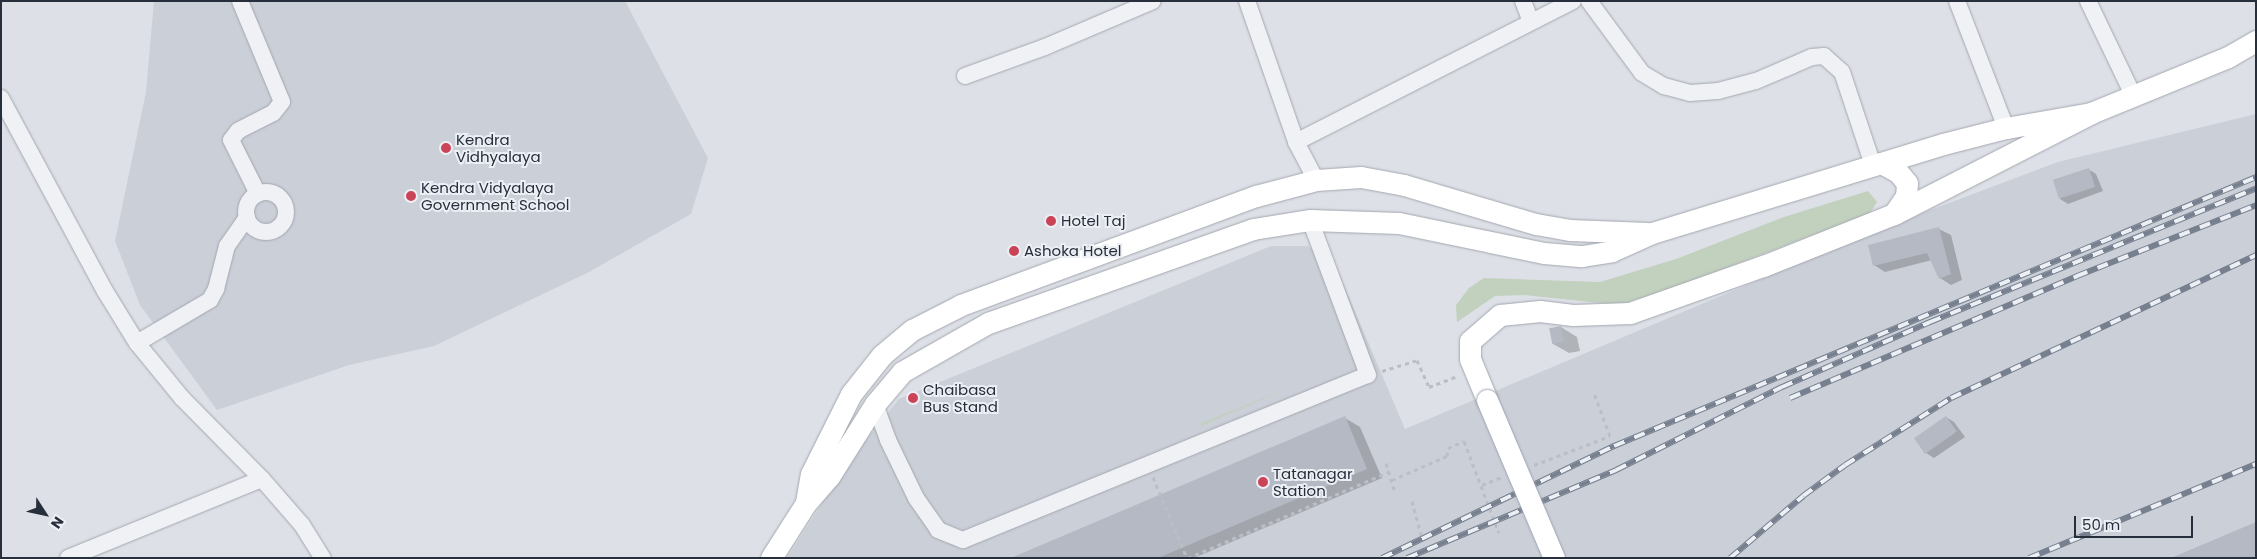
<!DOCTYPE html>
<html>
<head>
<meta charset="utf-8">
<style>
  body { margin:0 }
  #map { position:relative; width:2257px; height:559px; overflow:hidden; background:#dde0e6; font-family:Poppins,sans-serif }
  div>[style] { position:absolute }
  .built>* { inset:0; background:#cbcfd8 }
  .green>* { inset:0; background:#c2d0be }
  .shadow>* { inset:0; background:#0003 }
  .building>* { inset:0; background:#b4b9c3; transform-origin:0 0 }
  .path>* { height:3px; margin-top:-1.5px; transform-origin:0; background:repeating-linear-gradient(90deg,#bbbec5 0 4px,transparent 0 8px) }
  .roads { filter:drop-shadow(0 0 1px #a3a7b0) drop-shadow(0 0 1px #a3a7b0) }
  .minor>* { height:16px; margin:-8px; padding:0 8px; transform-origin:8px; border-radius:8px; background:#eff1f5 }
  .minor>.ring { margin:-8px; padding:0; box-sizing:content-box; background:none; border:16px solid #eff1f5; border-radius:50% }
  .major>* { height:21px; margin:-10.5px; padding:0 10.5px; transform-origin:10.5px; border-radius:10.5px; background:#fff }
  .rail>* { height:5.5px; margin-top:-2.75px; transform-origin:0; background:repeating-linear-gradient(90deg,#eceff4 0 11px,#77808f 0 22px); box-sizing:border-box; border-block:1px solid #77808f }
  .bridges { filter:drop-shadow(0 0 1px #9ca5b2) drop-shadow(0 0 1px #9ca5b2) }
  .major-bridge>* { height:21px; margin:-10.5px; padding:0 10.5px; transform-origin:10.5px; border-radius:10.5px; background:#fff }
  .dots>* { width:14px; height:14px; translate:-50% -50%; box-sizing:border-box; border:2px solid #eceff4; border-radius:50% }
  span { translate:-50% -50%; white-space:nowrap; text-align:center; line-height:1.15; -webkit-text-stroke:4px #eceff4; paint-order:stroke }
  .poi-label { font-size:15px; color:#272e3c }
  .left { translate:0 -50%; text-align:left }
  .frame { position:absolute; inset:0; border:2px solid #272e3c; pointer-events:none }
  .north { position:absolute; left:20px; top:489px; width:50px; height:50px; -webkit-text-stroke:4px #eceff4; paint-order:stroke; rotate:125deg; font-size:14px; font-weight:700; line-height:20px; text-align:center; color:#272e3c }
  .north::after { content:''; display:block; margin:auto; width:18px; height:22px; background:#272e3c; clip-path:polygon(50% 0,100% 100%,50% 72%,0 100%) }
  .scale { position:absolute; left:2074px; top:516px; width:119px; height:22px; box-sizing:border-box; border:2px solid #272e3c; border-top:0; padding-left:6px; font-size:15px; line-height:18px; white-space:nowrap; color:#272e3c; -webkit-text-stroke:4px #eceff4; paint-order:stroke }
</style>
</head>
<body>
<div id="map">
  <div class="built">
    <i style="clip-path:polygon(154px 1px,625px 1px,708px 158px,691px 214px,589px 272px,434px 346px,349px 365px,217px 410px,140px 305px,115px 241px,146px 92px)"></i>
    <i style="clip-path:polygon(2256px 114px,2256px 558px,787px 558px,849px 461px,899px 399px,1271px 246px,1308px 246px,1337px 269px,1405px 429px,1880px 229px,2058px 162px)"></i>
  </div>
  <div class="green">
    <i style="clip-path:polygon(1868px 191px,1877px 202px,1870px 213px,1687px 283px,1619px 305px,1524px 295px,1495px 296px,1457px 322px,1456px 305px,1469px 288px,1484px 278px,1600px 282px,1676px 259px,1784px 217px)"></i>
    <i style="clip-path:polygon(1300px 383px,1201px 426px,1200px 424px)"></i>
  </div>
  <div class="shadow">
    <i style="clip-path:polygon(2088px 169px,2096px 174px,2103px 191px,2068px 204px,2060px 199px)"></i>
    <i style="clip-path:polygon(1939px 229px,1951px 235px,1962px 280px,1951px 285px,1940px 278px,1932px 260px,1885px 272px,1874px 265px)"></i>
    <i style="clip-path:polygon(1561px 327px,1577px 337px,1580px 351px,1569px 353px,1553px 344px)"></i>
    <i style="clip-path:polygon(1946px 417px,1954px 422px,1965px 437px,1934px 458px,1926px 453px)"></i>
    <i style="clip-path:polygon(1345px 418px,1360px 427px,1382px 478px,1194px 558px,1014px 558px)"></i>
  </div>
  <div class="building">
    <i style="left:2089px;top:168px;width:20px;height:38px;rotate:72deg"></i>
    <i style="clip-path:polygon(1939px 227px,1951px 274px,1939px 279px,1927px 253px,1873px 266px,1868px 245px)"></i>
    <i style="left:1561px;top:326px;width:16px;height:12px;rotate:79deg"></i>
    <i style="clip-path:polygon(1345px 416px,1367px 469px,1158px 558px,1011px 558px)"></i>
    <i style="left:1946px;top:416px;width:19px;height:39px;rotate:55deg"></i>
    <i style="clip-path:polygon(2256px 522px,2256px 558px,2171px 558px)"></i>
  </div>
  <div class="path">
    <i style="left:1382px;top:371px;width:37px;rotate:-17deg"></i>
    <i style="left:1417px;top:360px;width:30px;rotate:66deg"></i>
    <i style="left:1429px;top:387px;width:30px;rotate:-21deg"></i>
    <i style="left:1386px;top:463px;width:30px;rotate:73deg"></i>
    <i style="left:1534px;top:465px;width:81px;rotate:-20.9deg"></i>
    <i style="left:1610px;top:436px;width:46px;rotate:-110.4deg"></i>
    <i style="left:1153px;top:477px;width:88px;rotate:67.2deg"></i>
    <i style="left:1392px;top:480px;width:60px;rotate:-23.6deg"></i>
    <i style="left:1447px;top:456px;width:8px;rotate:-83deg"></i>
    <i style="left:1448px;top:448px;width:17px;rotate:-24deg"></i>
    <i style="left:1464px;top:441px;width:98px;rotate:69.2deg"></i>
    <i style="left:1482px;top:485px;width:22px;rotate:-22deg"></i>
    <i style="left:1412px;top:501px;width:35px;rotate:75deg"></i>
    <i style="left:1188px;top:558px;width:219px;rotate:-23.2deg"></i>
  </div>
  <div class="roads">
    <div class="minor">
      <i style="left:240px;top:1px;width:109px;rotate:67.4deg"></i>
      <i style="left:282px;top:102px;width:14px;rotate:129deg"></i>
      <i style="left:273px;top:113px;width:39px;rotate:153deg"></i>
      <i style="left:238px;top:131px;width:11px;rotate:128deg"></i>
      <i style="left:231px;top:140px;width:60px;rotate:63.4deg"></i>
      <i style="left:1247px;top:1px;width:149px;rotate:70.8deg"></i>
      <i style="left:1296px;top:142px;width:43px;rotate:62.2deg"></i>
      <i style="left:1523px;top:1px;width:22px;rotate:69deg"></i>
      <i style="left:1589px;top:1px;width:89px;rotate:53.6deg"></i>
      <i style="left:1642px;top:73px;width:26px;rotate:31deg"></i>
      <i style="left:1664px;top:86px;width:27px;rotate:15deg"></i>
      <i style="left:1690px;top:93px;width:28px;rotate:-4deg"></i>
      <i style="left:1718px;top:91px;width:39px;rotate:-15deg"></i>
      <i style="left:1756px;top:81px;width:61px;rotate:-23.2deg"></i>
      <i style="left:1812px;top:57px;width:12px;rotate:-5deg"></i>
      <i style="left:1824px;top:56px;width:24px;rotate:42deg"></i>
      <i style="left:1842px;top:72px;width:98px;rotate:71.6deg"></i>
      <i style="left:1957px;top:1px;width:136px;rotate:68.9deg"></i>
      <i style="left:2088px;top:1px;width:104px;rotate:64.4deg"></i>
      <i style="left:965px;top:76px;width:85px;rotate:-19.9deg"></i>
      <i style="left:1045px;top:47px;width:117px;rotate:-23.1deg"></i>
      <i style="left:1px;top:98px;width:219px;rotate:61.7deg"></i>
      <i style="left:105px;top:291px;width:61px;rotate:58.4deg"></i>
      <i style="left:137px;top:343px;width:71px;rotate:50.7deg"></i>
      <i style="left:182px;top:398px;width:114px;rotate:45.4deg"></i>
      <i style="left:262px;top:479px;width:61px;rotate:49deg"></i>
      <i style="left:302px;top:525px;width:39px;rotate:58deg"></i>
      <i style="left:1296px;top:142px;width:311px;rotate:-27deg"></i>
      <i class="ring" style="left:246px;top:192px;width:24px;height:24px"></i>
      <i style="left:137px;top:343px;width:85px;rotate:-30.5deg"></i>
      <i style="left:210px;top:300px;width:13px;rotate:-61deg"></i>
      <i style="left:216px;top:289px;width:44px;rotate:-75.7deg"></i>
      <i style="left:227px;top:246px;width:35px;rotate:-55deg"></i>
      <i style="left:875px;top:404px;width:38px;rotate:70deg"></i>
      <i style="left:888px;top:440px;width:64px;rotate:64.2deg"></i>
      <i style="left:916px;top:498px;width:39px;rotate:55deg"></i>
      <i style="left:938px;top:530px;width:27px;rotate:22deg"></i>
      <i style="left:963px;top:540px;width:437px;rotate:-22.2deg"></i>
      <i style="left:1368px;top:375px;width:165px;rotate:-110.5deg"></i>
      <i style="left:68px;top:558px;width:209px;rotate:-22.2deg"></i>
    </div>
    <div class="major">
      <i style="left:1881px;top:163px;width:19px;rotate:28deg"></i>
      <i style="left:1898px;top:172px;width:14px;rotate:51deg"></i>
      <i style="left:1907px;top:183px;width:13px;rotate:94deg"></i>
      <i style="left:1906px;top:196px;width:22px;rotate:124deg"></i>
      <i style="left:1487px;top:400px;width:44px;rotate:-112.5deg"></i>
      <i style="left:1470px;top:359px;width:18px;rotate:-90deg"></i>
      <i style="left:1470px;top:341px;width:40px;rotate:-41deg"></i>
      <i style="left:1500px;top:315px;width:40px;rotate:-5.7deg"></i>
      <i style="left:1540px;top:311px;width:33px;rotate:7deg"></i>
      <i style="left:1573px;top:315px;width:57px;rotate:-2deg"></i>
      <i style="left:1630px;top:313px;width:141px;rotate:-19.5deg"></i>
      <i style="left:1763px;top:266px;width:141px;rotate:-21.7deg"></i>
      <i style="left:1894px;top:214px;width:221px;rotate:-27.1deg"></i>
      <i style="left:2091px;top:113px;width:148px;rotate:-22.2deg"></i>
      <i style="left:2228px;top:57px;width:32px;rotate:-30deg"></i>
      <i style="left:806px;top:502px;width:28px;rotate:-80deg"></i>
      <i style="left:811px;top:474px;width:89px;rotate:-63.4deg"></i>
      <i style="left:851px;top:394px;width:50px;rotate:-51.5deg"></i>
      <i style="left:882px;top:355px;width:39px;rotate:-40deg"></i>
      <i style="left:912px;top:330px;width:55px;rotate:-27deg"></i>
      <i style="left:961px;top:305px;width:314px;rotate:-20.3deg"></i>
      <i style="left:1256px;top:196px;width:62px;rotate:-14.9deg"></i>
      <i style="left:1316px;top:180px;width:45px;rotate:-3.8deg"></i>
      <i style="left:1361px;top:177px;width:44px;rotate:10.5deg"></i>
      <i style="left:1404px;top:185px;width:138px;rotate:16.5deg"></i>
      <i style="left:1536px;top:224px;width:35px;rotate:10deg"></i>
      <i style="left:1570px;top:230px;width:77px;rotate:2.2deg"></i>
      <i style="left:771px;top:558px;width:65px;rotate:-57.5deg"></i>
      <i style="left:806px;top:503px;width:35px;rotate:-49deg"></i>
      <i style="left:829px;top:477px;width:86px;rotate:-57.8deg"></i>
      <i style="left:875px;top:404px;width:42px;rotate:-49.8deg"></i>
      <i style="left:902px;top:372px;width:99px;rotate:-29.7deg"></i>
      <i style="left:988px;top:323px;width:281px;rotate:-19.5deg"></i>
      <i style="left:1253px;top:229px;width:58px;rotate:-9deg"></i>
      <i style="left:1310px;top:220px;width:89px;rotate:1.9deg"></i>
      <i style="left:1399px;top:223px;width:148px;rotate:11.7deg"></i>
      <i style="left:1544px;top:253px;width:38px;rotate:5deg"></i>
      <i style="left:1582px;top:256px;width:30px;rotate:-9deg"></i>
      <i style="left:1612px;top:251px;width:44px;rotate:-24.2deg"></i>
      <i style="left:1652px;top:233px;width:304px;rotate:-17deg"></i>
      <i style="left:1943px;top:144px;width:65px;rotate:-14.3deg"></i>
      <i style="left:2006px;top:128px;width:86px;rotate:-10deg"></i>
    </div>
  </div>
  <div class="rail">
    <i style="left:1790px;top:398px;width:312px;rotate:-23deg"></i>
    <i style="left:2077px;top:276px;width:193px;rotate:-21.6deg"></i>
    <i style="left:1382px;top:558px;width:258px;rotate:-25.8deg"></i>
    <i style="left:1614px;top:446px;width:696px;rotate:-22.73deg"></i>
    <i style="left:1407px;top:558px;width:227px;rotate:-22.8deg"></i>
    <i style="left:1616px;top:470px;width:186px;rotate:-26.6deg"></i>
    <i style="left:1782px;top:387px;width:162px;rotate:-23.7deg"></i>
    <i style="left:1930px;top:322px;width:352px;rotate:-22.3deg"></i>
    <i style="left:1730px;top:558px;width:96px;rotate:-40.3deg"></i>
    <i style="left:1803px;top:496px;width:52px;rotate:-36.4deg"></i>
    <i style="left:1845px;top:465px;width:125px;rotate:-32.3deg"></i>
    <i style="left:1951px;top:398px;width:337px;rotate:-25.1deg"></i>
    <i style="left:2029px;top:558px;width:246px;rotate:-22.5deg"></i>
  </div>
  <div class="bridges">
    <div class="major-bridge">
      <i style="left:1487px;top:400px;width:172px;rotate:67deg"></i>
    </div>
  </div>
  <div class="dots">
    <i style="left:446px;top:148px;background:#ca4356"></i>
    <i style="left:411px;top:196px;background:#ca4356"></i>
    <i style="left:1051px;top:221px;background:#ca4356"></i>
    <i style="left:1014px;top:251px;background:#ca4356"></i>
    <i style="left:913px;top:398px;background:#ca4356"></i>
    <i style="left:1263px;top:482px;background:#ca4356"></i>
  </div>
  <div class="poi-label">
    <span class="left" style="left:456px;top:148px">Kendra<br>Vidhyalaya</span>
    <span class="left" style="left:421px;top:196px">Kendra Vidyalaya<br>Government School</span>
    <span class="left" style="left:1061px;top:221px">Hotel Taj</span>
    <span class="left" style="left:1024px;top:251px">Ashoka Hotel</span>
    <span class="left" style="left:923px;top:398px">Chaibasa<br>Bus Stand</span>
    <span class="left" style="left:1273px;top:482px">Tatanagar<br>Station</span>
  </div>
  <div class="frame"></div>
  <div class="north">N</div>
  <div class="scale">50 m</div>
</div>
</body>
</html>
